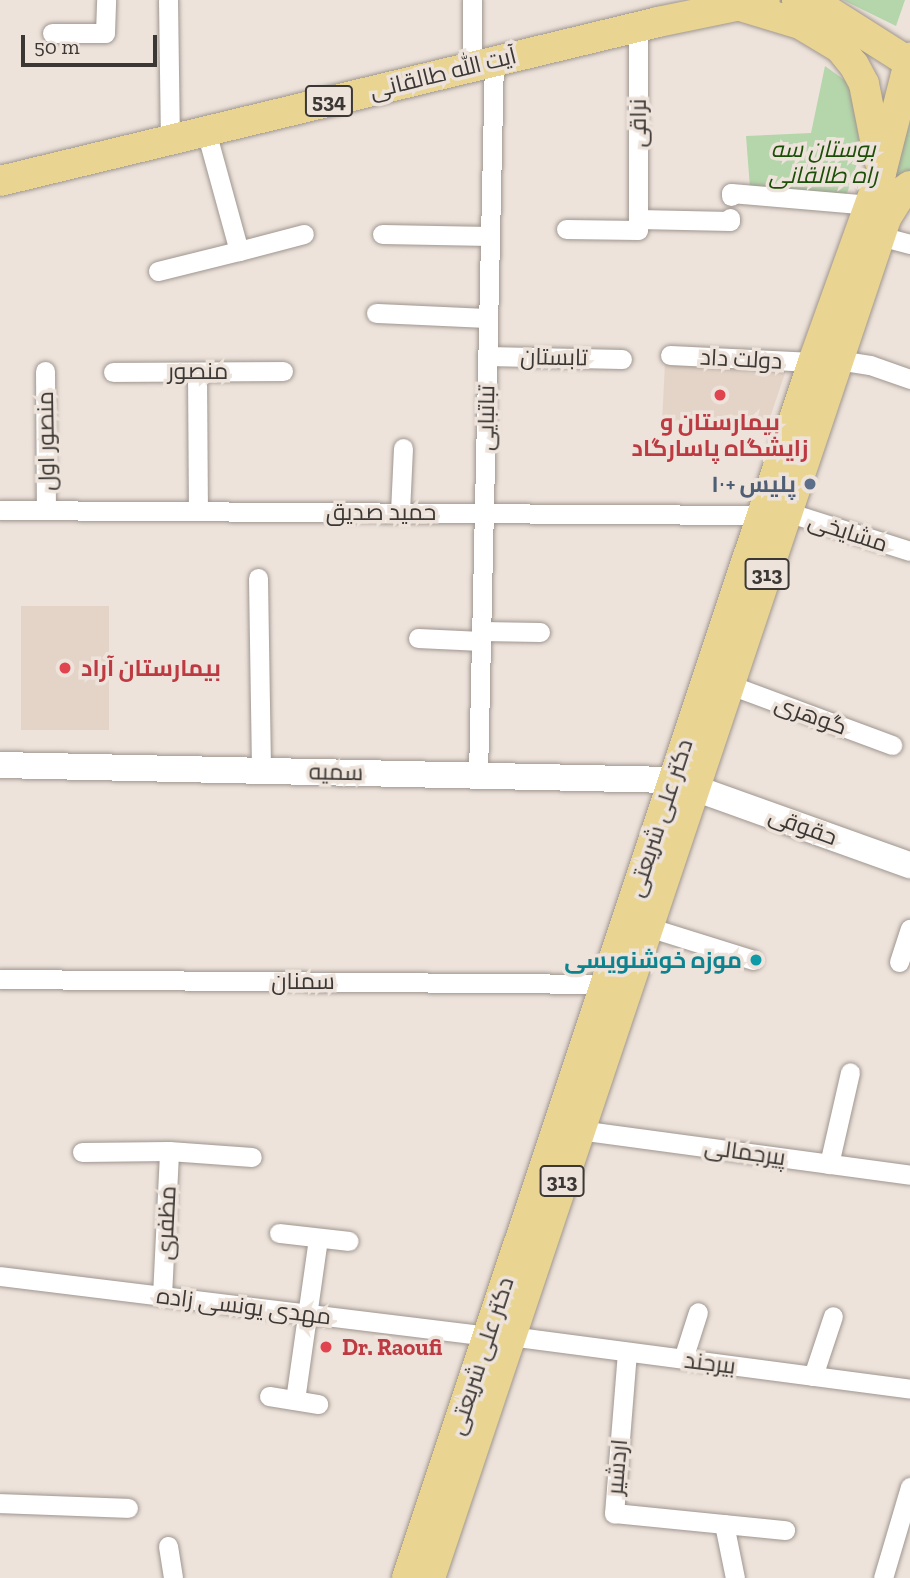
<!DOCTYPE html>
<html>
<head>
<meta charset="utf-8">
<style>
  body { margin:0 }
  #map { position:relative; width:910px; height:1578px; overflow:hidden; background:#ede3db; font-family:"Zilla Slab",Cairo,serif }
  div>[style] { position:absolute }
  .built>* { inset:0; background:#e4d4c8; transform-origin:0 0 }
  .green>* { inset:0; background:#b5d6ab }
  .roads { filter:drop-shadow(0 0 2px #9f968f) drop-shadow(0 0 2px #9f968f) }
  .minor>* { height:19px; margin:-9.5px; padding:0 9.5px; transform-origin:9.5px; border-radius:9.5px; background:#fff }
  .secondary>* { height:26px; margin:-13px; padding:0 13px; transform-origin:13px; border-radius:13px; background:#fff }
  .primary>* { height:30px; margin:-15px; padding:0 15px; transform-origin:15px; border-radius:15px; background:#e9d591 }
  .dots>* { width:19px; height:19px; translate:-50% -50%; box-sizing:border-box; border:4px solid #ede3db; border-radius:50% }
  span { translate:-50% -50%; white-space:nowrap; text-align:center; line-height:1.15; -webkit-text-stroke:7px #ede3db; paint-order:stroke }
  .shield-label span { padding:2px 5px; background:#ede3db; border:2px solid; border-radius:5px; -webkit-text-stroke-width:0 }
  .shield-label { font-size:21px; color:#3b3734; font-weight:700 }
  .street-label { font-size:23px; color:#3b3734 }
  .park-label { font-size:23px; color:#1b4e06; font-style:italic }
  .health-label { font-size:23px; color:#be3a42; font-weight:700 }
  .left { translate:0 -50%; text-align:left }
  .service-label { font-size:23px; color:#4e5e75; font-weight:700 }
  .right { translate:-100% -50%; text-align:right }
  .culture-label { font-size:23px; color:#0d838f; font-weight:700 }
  .scale { position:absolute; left:21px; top:35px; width:136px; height:32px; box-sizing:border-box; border:4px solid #3b3734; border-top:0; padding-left:9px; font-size:21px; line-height:24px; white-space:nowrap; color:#3b3734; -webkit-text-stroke:5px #ede3db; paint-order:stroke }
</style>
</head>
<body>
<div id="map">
  <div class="built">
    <i style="clip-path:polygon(665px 362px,787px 367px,767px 427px,662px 423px)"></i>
    <i style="left:21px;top:606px;width:88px;height:124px"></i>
  </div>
  <div class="green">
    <i style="clip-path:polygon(843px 0,905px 0,896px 26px)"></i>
    <i style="clip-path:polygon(825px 66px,850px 84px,864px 143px,846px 196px,750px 188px,746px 136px,811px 133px)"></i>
    <i style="clip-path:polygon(910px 123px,910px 175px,890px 182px)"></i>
  </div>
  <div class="roads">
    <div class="minor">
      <i style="left:168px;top:0;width:140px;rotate:89.2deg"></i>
      <i style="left:472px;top:0;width:67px;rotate:90deg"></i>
      <i style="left:52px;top:33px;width:53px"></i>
      <i style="left:105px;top:33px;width:33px;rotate:-88deg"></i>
      <i style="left:731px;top:196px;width:3px;rotate:-90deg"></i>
      <i style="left:731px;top:193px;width:140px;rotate:4.9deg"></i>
      <i style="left:638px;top:219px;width:92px;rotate:1.2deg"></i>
      <i style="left:730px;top:221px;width:3px;rotate:-90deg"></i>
      <i style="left:566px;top:229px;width:72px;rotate:0.8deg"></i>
      <i style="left:638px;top:230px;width:204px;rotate:-90deg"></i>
      <i style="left:382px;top:234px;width:108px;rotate:1.1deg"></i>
      <i style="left:880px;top:236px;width:31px;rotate:15deg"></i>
      <i style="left:239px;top:251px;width:67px;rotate:-14.7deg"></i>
      <i style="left:158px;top:271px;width:83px;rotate:-13.9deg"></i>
      <i style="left:239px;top:251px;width:124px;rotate:-105.4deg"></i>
      <i style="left:376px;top:313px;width:112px;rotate:2.6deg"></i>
      <i style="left:670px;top:355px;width:143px;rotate:2.8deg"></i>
      <i style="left:487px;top:356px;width:135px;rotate:1.3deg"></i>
      <i style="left:838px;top:360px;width:32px;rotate:9deg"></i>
      <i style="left:870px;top:365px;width:42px;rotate:19.3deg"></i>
      <i style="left:45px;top:371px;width:139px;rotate:89.6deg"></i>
      <i style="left:113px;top:372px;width:170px;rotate:-0.3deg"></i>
      <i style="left:197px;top:372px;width:139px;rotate:89.6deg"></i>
      <i style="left:0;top:510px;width:762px;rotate:0.38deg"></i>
      <i style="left:400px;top:512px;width:64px;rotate:-87.3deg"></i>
      <i style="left:787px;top:512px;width:129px;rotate:17.6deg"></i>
      <i style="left:258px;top:578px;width:193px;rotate:89.1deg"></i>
      <i style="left:481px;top:631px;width:59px;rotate:1deg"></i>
      <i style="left:418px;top:638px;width:63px;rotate:2.7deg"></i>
      <i style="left:730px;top:685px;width:173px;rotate:20.3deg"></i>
      <i style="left:478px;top:775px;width:714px;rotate:-88.72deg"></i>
      <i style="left:648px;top:927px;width:110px;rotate:17.4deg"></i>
      <i style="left:899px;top:962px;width:35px;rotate:-72deg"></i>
      <i style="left:0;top:979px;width:605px;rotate:0.47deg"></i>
      <i style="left:579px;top:1130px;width:334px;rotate:7.7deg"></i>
      <i style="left:82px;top:1152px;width:87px;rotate:-0.7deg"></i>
      <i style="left:169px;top:1151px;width:83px;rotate:4.1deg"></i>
      <i style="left:829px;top:1164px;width:94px;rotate:-77.1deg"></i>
      <i style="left:279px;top:1233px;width:70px;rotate:6.5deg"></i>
      <i style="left:0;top:1276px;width:491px;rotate:7deg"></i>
      <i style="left:162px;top:1296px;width:145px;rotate:-87.2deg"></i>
      <i style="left:510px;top:1336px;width:403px;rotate:7.5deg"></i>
      <i style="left:627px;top:1352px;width:162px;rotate:94.6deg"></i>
      <i style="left:614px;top:1513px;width:172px;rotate:5.7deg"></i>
      <i style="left:683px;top:1359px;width:49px;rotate:-72.3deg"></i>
      <i style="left:813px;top:1376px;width:63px;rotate:-71.6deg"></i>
      <i style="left:269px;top:1396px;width:50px;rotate:9.3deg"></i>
      <i style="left:295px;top:1400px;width:163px;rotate:-81.9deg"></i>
      <i style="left:0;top:1503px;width:128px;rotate:2.2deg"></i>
      <i style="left:724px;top:1524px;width:55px;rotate:78.5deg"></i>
      <i style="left:168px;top:1546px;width:32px;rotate:81deg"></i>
      <i style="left:883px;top:1578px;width:95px;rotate:-73.5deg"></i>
    </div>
    <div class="secondary">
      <i style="left:0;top:765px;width:672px;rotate:1.28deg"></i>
      <i style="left:672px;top:780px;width:253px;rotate:19.7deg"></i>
    </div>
    <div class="primary">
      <i style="left:797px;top:0;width:33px;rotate:20deg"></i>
      <i style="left:828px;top:11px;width:97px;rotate:32.4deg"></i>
      <i style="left:740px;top:6px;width:63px;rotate:16.7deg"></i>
      <i style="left:800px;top:24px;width:47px;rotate:31deg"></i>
      <i style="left:840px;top:48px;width:22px;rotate:51deg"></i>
      <i style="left:854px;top:65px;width:21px;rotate:62deg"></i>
      <i style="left:864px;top:84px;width:77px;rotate:78.8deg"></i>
      <i style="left:0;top:181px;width:677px;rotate:-13.58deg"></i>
      <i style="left:658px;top:22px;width:109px;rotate:-11.6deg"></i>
      <i style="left:407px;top:1578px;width:1282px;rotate:-71.54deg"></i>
      <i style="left:813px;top:362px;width:201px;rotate:-70.2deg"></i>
      <i style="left:881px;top:173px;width:119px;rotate:-75.8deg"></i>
      <i style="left:430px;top:1578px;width:1434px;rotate:-71.46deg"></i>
      <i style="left:886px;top:218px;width:31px;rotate:-58deg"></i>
      <i style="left:902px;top:192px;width:10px;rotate:-37deg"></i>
    </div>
  </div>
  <div class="dots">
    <i style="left:720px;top:395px;background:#e0444e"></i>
    <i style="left:810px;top:484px;background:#5c6f8a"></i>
    <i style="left:65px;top:668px;background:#e0444e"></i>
    <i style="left:756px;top:960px;background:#0f9aa8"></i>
    <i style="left:326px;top:1347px;background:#e0444e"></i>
  </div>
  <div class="shield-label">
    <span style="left:329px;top:101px">534</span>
    <span style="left:767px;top:574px">313</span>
    <span style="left:562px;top:1181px">313</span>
  </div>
  <div class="street-label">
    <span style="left:443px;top:73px;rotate:-14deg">آیت الله طالقانی</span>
    <span style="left:638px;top:123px;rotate:-90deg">نراقی</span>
    <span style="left:554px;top:357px;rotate:1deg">تابستان</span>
    <span style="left:741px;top:359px;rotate:3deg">دولت داد</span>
    <span style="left:198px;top:371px">منصور</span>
    <span style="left:486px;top:418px;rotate:-89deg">تباتبایی</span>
    <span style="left:46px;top:441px;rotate:-91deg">منصور اول</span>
    <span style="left:381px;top:512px">حمید صدیق</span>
    <span style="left:848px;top:532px;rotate:18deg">مشایخی</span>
    <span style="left:811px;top:715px;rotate:20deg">گوهری</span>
    <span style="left:336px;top:772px;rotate:1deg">سمیه</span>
    <span style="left:660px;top:818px;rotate:-72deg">دکتر علی شریعتی</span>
    <span style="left:803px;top:826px;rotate:20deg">حقوقی</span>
    <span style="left:303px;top:981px">سمنان</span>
    <span style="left:745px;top:1152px;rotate:8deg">پیرجمالی</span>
    <span style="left:166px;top:1223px;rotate:-87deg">مظفری</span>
    <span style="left:244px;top:1306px;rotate:7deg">مهدی یونسی زاده</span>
    <span style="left:481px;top:1356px;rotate:-72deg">دکتر علی شریعتی</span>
    <span style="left:710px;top:1363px;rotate:7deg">بیرجند</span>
    <span style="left:617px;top:1467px;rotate:-85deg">اردشیر</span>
  </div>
  <div class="park-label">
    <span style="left:823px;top:162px">بوستان سه<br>راه طالقانی</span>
  </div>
  <div class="health-label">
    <span style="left:720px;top:435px">بیمارستان و<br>زایشگاه پاسارگاد</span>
    <span class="left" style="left:81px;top:668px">بیمارستان آراد</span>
    <span class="left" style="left:342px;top:1347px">Dr. Raoufi</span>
  </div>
  <div class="service-label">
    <span class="right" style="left:796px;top:484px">پلیس +۱۰</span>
  </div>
  <div class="culture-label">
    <span class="right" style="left:742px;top:960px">موزه خوشنویسی</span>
  </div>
  <div class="scale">50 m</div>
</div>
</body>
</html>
